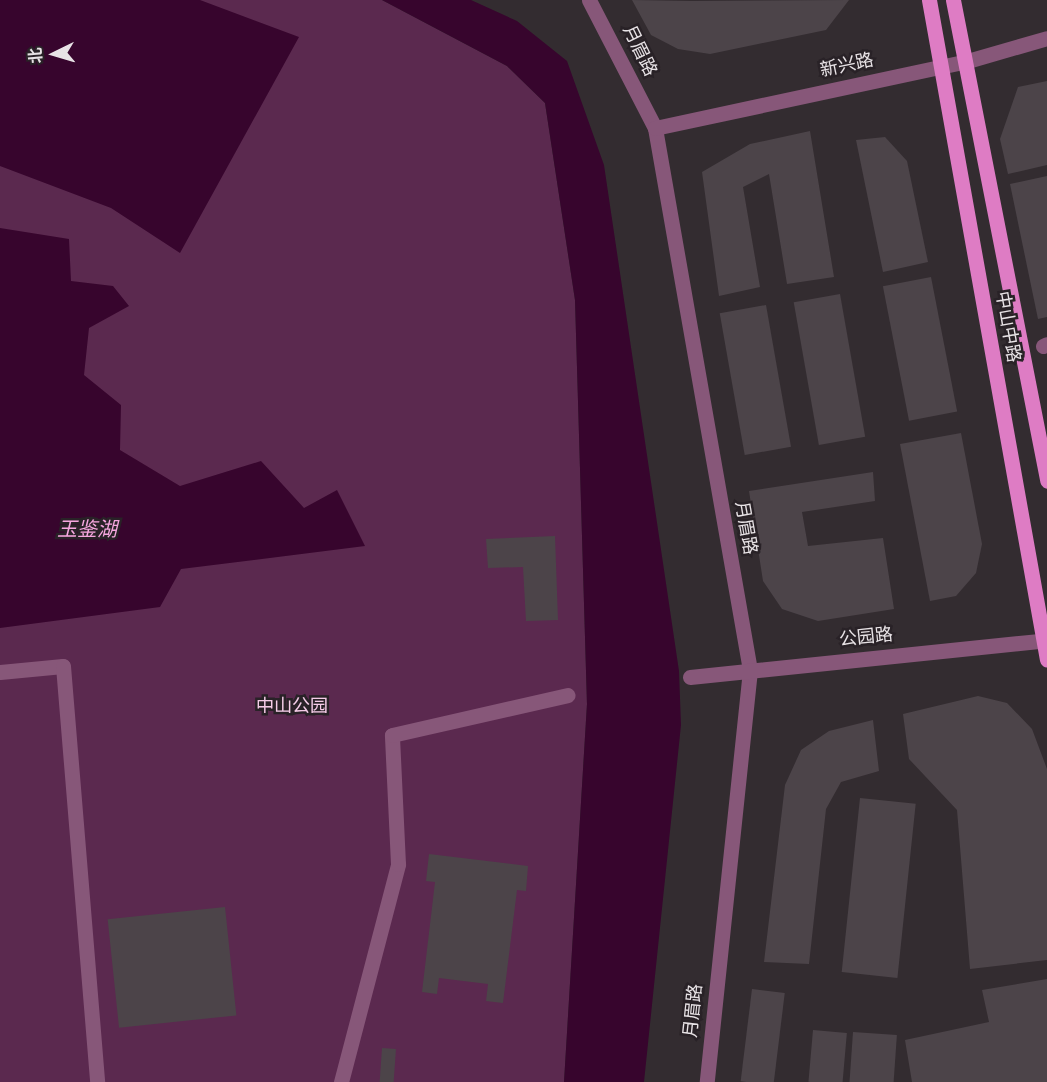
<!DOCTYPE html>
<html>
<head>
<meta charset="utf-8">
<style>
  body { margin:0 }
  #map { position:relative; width:1047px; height:1082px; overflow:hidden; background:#332c30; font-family:"Source Sans 3","Noto Sans SC",sans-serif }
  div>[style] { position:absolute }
  .green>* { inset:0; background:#5b294f }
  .water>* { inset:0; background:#37052d }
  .building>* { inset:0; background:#4c4449; transform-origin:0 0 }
  .minor>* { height:15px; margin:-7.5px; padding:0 7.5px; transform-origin:7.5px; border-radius:7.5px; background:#875779 }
  .major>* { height:15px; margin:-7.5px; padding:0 7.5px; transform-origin:7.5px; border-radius:7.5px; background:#de7cc4 }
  span { translate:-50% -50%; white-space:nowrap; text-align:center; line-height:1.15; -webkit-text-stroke:5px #292227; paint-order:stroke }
  .street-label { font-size:18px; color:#e8e3e6 }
  .park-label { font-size:18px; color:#f5cce8 }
  .water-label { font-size:20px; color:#f5a6de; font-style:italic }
  .north { position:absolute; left:24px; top:24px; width:60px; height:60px; -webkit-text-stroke:4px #292227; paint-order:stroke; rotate:265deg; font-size:16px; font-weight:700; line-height:24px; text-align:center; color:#e8e3e6 }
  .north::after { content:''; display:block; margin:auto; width:21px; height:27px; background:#e8e3e6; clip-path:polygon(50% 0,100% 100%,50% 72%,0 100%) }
</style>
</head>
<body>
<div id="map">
  <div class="green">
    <i style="clip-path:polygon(0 0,382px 0,507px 66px,545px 103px,575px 300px,587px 704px,564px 1082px,0 1082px)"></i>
  </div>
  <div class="water">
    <i style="clip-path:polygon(0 0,200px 0,299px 37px,180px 253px,111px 208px,0 166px)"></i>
    <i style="clip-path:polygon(382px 0,471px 0,517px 21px,567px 61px,604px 165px,679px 671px,681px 725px,644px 1082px,564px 1082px,587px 704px,575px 300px,545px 103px,507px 66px)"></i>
    <i style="clip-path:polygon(0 228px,69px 239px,71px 281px,113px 286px,129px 306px,89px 328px,84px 375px,121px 405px,120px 450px,180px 486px,261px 461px,304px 508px,337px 490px,365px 546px,181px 569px,160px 607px,0 628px)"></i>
  </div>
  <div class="building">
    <i style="clip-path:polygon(632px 0,691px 1px,849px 0,826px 30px,710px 54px,678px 49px,651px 35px)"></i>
    <i style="clip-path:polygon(1047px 81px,1047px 165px,1008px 174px,1000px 139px,1018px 87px)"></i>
    <i style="clip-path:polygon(810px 131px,834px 277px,787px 284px,769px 174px,743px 187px,760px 287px,719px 296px,702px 172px,750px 144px)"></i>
    <i style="clip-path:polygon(885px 137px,907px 161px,928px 262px,883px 272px,856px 140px)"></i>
    <i style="clip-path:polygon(1047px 176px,1047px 317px,1038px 319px,1010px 184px)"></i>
    <i style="left:931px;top:277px;width:137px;height:49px;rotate:79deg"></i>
    <i style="left:840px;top:294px;width:145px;height:47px;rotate:80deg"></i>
    <i style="left:766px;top:305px;width:144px;height:47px;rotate:80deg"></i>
    <i style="clip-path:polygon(961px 433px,982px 544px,976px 573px,956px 596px,930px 601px,900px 444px)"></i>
    <i style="clip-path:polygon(873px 472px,875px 501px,802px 512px,808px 546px,883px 538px,894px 609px,818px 621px,782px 609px,763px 581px,749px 491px)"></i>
    <i style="clip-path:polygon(555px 536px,558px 620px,526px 621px,523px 567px,488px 568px,486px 539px)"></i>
    <i style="clip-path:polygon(978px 696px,1007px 703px,1032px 729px,1047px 769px,1047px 960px,970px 969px,957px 810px,909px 759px,903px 714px)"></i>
    <i style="clip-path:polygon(873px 720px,879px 771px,841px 782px,826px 809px,809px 964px,764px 962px,785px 785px,801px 750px,829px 731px)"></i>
    <i style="left:860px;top:798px;width:56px;height:175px;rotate:6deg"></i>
    <i style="clip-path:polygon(429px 854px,528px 866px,526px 891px,517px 890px,503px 1003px,486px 1001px,488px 984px,439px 978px,437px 994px,422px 992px,435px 882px,426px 881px)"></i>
    <i style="left:225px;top:907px;width:109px;height:118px;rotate:84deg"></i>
    <i style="clip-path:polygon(1047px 979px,1047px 1082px,912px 1082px,905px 1040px,989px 1022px,982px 990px)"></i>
    <i style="left:752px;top:989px;width:33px;height:93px;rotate:7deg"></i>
    <i style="left:813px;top:1030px;width:34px;height:52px;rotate:5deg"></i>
    <i style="left:853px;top:1032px;width:44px;height:50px;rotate:4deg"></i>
    <i style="left:382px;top:1048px;width:14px;height:34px;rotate:4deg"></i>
  </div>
  <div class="minor">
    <i style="left:589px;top:0;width:144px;rotate:62.7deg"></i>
    <i style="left:655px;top:128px;width:550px;rotate:80.06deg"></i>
    <i style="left:750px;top:670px;width:414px;rotate:96deg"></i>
    <i style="left:655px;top:128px;width:316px;rotate:-12.1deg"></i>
    <i style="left:964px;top:62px;width:86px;rotate:-16.1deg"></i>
    <i style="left:1043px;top:346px;width:4px;rotate:-27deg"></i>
    <i style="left:0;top:672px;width:63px;rotate:-5.4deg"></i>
    <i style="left:63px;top:666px;width:417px;rotate:85.3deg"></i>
    <i style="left:690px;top:677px;width:359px;rotate:-5.9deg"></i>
    <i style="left:341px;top:1082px;width:225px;rotate:-75.3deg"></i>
    <i style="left:398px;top:864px;width:129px;rotate:-92.7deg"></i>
    <i style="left:392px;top:735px;width:180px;rotate:-12.8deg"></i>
  </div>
  <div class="major">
    <i style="left:929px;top:0;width:670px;rotate:79.86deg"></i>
    <i style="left:953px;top:0;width:490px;rotate:78.9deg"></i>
  </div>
  <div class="street-label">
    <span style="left:639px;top:51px;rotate:64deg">月眉路</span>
    <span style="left:847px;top:66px;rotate:-12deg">新兴路</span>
    <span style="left:1007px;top:327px;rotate:80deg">中山中路</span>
    <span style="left:745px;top:528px;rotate:80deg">月眉路</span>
    <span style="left:866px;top:638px;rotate:-6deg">公园路</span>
    <span style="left:694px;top:1011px;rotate:-84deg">月眉路</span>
  </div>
  <div class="park-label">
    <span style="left:292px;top:707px">中山公园</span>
  </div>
  <div class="water-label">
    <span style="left:87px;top:530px">玉鉴湖</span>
  </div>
  <div class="north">北</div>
</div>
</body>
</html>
